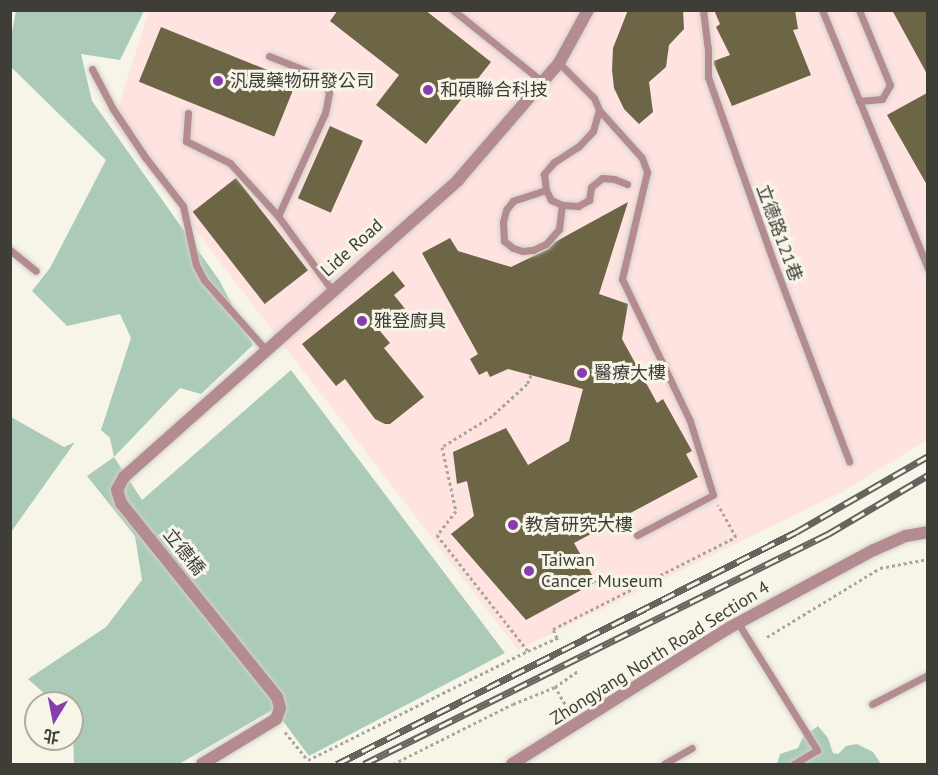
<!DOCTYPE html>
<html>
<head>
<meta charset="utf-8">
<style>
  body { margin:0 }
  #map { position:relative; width:938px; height:775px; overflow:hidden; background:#f7f5e8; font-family:"PT Sans","Noto Sans TC",sans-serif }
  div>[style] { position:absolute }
  .industrial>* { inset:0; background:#fee3e1 }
  .green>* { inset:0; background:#abcbb8 }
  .building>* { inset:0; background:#6c6646; transform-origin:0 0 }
  .path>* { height:3px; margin-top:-1.5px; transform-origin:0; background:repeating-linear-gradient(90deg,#a8a79d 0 3px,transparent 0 6px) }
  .roads { filter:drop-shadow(0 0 2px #d2d0c5) drop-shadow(0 0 2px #d2d0c5) }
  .service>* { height:7px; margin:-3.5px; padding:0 3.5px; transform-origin:3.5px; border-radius:3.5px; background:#b38b90 }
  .minor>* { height:12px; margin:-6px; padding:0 6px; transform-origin:6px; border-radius:6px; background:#b38b90 }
  .tertiary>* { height:12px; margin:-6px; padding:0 6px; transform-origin:6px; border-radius:6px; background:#b38b90 }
  .rail>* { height:7px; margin-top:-3.5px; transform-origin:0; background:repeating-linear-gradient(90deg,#f7f5e8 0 14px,#66645e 0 28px); box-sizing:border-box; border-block:2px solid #66645e }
  .dots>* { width:16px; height:16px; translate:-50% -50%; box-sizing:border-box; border:3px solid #f7f5e8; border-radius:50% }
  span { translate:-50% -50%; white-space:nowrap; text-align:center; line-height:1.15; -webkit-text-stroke:6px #f7f5e8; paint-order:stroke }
  .poi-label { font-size:18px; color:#3e3d38 }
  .left { translate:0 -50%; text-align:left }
  .street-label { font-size:18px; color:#3e3d38 }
  .frame { position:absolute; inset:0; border:12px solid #3e3d38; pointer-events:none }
  .north { position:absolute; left:24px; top:691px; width:60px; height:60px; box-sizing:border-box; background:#f7f5e8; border:2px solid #adaba2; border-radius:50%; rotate:190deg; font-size:16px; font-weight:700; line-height:24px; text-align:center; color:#3e3d38 }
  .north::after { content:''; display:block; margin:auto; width:21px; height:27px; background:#883dae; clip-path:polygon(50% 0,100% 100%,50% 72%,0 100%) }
</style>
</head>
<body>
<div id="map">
  <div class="industrial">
    <i style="clip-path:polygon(149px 11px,927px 11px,927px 440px,844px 491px,518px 650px,113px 123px)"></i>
  </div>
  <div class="green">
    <i style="clip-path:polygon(16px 11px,144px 11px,120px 60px,81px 54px,92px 101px,219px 280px,253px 345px,201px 394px,180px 388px,114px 457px,142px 500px,291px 370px,505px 653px,309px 756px,274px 709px,179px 764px,74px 764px,72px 703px,55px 703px,28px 679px,106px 627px,142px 580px,135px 536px,87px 476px,114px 457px,110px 438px,101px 430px,131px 338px,120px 314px,67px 326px,32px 291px,50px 268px,106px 160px,11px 67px,11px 37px)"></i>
    <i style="clip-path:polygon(11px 417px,64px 447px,75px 442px,11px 532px)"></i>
    <i style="clip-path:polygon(818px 726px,828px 738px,833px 753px,838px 754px,846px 746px,857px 744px,873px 752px,881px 764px,777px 764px,780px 754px,798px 748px,803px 737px)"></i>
  </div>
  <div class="building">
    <i style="clip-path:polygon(338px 10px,425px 10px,491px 62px,426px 144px,376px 105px,399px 75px,330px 21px)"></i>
    <i style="clip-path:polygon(628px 10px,683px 10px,684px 29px,669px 45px,666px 67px,649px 82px,653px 112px,639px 124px,624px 109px,614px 88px,612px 70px,613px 48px)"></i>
    <i style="clip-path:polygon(714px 10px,795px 10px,798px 29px,793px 30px,811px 75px,732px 106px,714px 64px,714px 61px,730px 55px,716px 27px,720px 24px)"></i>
    <i style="clip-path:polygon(892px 10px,927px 10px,927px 74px)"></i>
    <i style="left:161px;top:27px;width:146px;height:59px;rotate:22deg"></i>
    <i style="clip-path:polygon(927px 93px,927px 185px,887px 115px)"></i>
    <i style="left:330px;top:126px;width:36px;height:79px;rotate:24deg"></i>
    <i style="left:236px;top:178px;width:117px;height:55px;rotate:52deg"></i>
    <i style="clip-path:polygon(628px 202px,599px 294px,628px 304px,622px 339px,657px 403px,663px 399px,692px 451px,686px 454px,698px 477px,574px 543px,596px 582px,526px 620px,451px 534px,474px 516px,467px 481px,457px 484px,453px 452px,506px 428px,528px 465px,569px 441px,583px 389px,508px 369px,490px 377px,487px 371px,479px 375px,470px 359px,478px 354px,422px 253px,450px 238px,458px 251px,511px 267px,548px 249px,555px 242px)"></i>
    <i style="clip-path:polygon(393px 271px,405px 286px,394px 295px,406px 310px,380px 331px,390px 343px,384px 348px,424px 397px,390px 424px,385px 424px,375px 419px,345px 379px,336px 386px,302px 344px)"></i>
  </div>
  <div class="path">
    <i style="left:531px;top:375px;width:10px;rotate:114deg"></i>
    <i style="left:527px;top:384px;width:47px;rotate:137.6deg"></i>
    <i style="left:492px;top:416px;width:59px;rotate:148.2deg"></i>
    <i style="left:442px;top:447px;width:66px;rotate:77.7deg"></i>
    <i style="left:456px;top:511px;width:31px;rotate:128deg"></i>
    <i style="left:437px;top:535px;width:147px;rotate:51.9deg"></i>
    <i style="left:528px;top:651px;width:36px;rotate:-24deg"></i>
    <i style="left:767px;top:637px;width:132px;rotate:-31.4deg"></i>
    <i style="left:880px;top:568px;width:49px;rotate:-10.6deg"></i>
    <i style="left:557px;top:638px;width:10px;rotate:-114deg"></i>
    <i style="left:553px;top:629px;width:205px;rotate:-26.7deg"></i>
    <i style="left:736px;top:537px;width:37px;rotate:-119deg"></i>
    <i style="left:565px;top:704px;width:20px;rotate:-120deg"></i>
    <i style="left:555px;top:687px;width:28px;rotate:-35deg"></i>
    <i style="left:285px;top:732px;width:36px;rotate:51deg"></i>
    <i style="left:308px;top:760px;width:246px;rotate:-26.4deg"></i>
    <i style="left:393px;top:764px;width:134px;rotate:-26.6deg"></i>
    <i style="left:513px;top:704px;width:45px;rotate:-22deg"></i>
  </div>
  <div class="roads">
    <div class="service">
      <i style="left:453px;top:10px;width:115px;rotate:38.7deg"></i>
      <i style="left:703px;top:10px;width:38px;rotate:83deg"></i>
      <i style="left:708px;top:48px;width:29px;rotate:90deg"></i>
      <i style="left:708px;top:77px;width:201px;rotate:70.5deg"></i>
      <i style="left:775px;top:266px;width:209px;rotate:69.2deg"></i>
      <i style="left:822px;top:10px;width:280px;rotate:67.7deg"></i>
      <i style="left:859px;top:10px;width:81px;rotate:67.5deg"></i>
      <i style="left:890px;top:85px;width:16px;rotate:120deg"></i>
      <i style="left:882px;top:99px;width:23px;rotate:175deg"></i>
      <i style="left:269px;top:56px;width:57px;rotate:21.6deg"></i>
      <i style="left:322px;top:77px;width:17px;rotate:66deg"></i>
      <i style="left:329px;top:93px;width:20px;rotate:101deg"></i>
      <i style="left:325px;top:113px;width:113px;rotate:114.5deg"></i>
      <i style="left:559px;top:63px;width:49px;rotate:45deg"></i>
      <i style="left:594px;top:98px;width:13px;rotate:67deg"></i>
      <i style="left:599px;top:110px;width:22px;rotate:106deg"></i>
      <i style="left:593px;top:131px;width:21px;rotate:133deg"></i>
      <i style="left:579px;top:146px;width:30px;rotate:147deg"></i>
      <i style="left:554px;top:162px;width:16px;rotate:130deg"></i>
      <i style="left:544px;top:174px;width:16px;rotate:83deg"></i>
      <i style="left:546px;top:190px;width:11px;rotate:63deg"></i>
      <i style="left:551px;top:200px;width:12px;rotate:24deg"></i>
      <i style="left:562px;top:205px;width:16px;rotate:4deg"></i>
      <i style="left:578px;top:206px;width:13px;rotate:-29deg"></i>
      <i style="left:589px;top:200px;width:13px;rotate:-81deg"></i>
      <i style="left:591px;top:187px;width:14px;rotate:-39deg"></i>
      <i style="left:602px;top:178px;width:12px;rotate:5deg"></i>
      <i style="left:614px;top:179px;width:14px;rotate:21deg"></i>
      <i style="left:92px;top:69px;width:45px;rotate:62.3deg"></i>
      <i style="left:113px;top:109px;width:58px;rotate:56.3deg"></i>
      <i style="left:145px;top:157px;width:62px;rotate:52.2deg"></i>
      <i style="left:183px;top:206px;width:60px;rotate:77.6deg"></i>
      <i style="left:196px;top:265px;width:17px;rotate:62deg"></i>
      <i style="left:204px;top:280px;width:92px;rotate:48.5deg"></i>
      <i style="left:599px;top:110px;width:64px;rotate:48.1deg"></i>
      <i style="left:642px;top:158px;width:15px;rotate:70deg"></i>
      <i style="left:647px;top:172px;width:110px;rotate:103.2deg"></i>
      <i style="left:622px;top:279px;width:157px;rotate:64.4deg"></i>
      <i style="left:690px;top:421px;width:77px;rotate:72.7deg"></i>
      <i style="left:713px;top:495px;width:86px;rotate:152.2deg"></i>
      <i style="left:188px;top:113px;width:28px;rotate:94deg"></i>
      <i style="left:186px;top:141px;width:49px;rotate:26.6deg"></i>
      <i style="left:230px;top:163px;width:72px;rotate:47.8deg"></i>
      <i style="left:278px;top:216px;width:92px;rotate:53.9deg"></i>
      <i style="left:546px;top:190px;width:35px;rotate:162deg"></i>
      <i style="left:513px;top:201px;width:11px;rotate:128deg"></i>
      <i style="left:506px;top:210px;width:12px;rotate:104deg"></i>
      <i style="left:503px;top:222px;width:19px;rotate:87deg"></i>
      <i style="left:504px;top:241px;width:11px;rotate:38deg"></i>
      <i style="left:513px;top:248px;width:9px;rotate:18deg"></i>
      <i style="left:522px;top:251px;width:11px;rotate:-5deg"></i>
      <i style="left:533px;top:250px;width:14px;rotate:-25deg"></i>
      <i style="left:546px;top:244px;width:20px;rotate:-49deg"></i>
      <i style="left:559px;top:229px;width:24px;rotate:-83deg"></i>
      <i style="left:10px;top:250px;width:33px;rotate:39deg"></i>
      <i style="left:738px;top:623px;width:150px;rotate:58.1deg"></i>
      <i style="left:817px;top:750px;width:27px;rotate:149deg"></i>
      <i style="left:872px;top:704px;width:63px;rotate:-27.4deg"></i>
      <i style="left:664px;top:764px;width:32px;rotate:-30deg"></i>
    </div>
    <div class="minor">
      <i style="left:202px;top:764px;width:87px;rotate:-31.3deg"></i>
      <i style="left:276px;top:719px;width:12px;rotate:-70deg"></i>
      <i style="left:280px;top:708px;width:11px;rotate:-105deg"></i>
      <i style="left:277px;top:697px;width:249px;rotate:-128.8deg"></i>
      <i style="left:121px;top:503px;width:14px;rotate:-107deg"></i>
      <i style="left:117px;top:490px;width:15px;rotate:-62deg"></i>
      <i style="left:124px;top:477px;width:447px;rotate:-41.6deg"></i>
      <i style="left:458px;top:180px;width:155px;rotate:-49.2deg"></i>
      <i style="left:559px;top:63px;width:60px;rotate:-61.3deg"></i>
    </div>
    <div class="tertiary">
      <i style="left:512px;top:764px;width:254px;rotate:-32.1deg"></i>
      <i style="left:727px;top:629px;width:167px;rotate:-28.3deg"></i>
      <i style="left:874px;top:550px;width:35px;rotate:-24deg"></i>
      <i style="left:906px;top:536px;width:22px;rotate:-10deg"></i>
    </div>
  </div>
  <div class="rail">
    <i style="left:337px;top:764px;width:514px;rotate:-26.81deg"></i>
    <i style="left:796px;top:532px;width:152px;rotate:-29.9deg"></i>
    <i style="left:364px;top:764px;width:518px;rotate:-26.37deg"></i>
    <i style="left:828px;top:534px;width:116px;rotate:-30.5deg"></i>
  </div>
  <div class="dots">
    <i style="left:218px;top:81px;background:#883dae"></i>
    <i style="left:428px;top:90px;background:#883dae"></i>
    <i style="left:362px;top:321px;background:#883dae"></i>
    <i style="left:582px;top:373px;background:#883dae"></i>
    <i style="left:513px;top:525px;background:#883dae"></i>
    <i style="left:529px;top:571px;background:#883dae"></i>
  </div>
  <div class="poi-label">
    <span class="left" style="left:230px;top:81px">汎晟藥物研發公司</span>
    <span class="left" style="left:440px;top:90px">和碩聯合科技</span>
    <span class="left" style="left:374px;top:321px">雅登廚具</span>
    <span class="left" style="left:594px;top:373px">醫療大樓</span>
    <span class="left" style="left:525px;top:525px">教育研究大樓</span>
    <span class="left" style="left:541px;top:571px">Taiwan<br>Cancer Museum</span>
  </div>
  <div class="street-label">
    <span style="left:779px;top:233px;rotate:70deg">立德路121巷</span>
    <span style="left:352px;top:248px;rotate:-42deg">Lide Road</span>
    <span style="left:184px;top:552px;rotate:51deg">立德橋</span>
    <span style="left:660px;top:653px;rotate:-32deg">Zhongyang North Road Section 4</span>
  </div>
  <div class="frame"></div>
  <div class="north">北</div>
</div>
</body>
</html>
